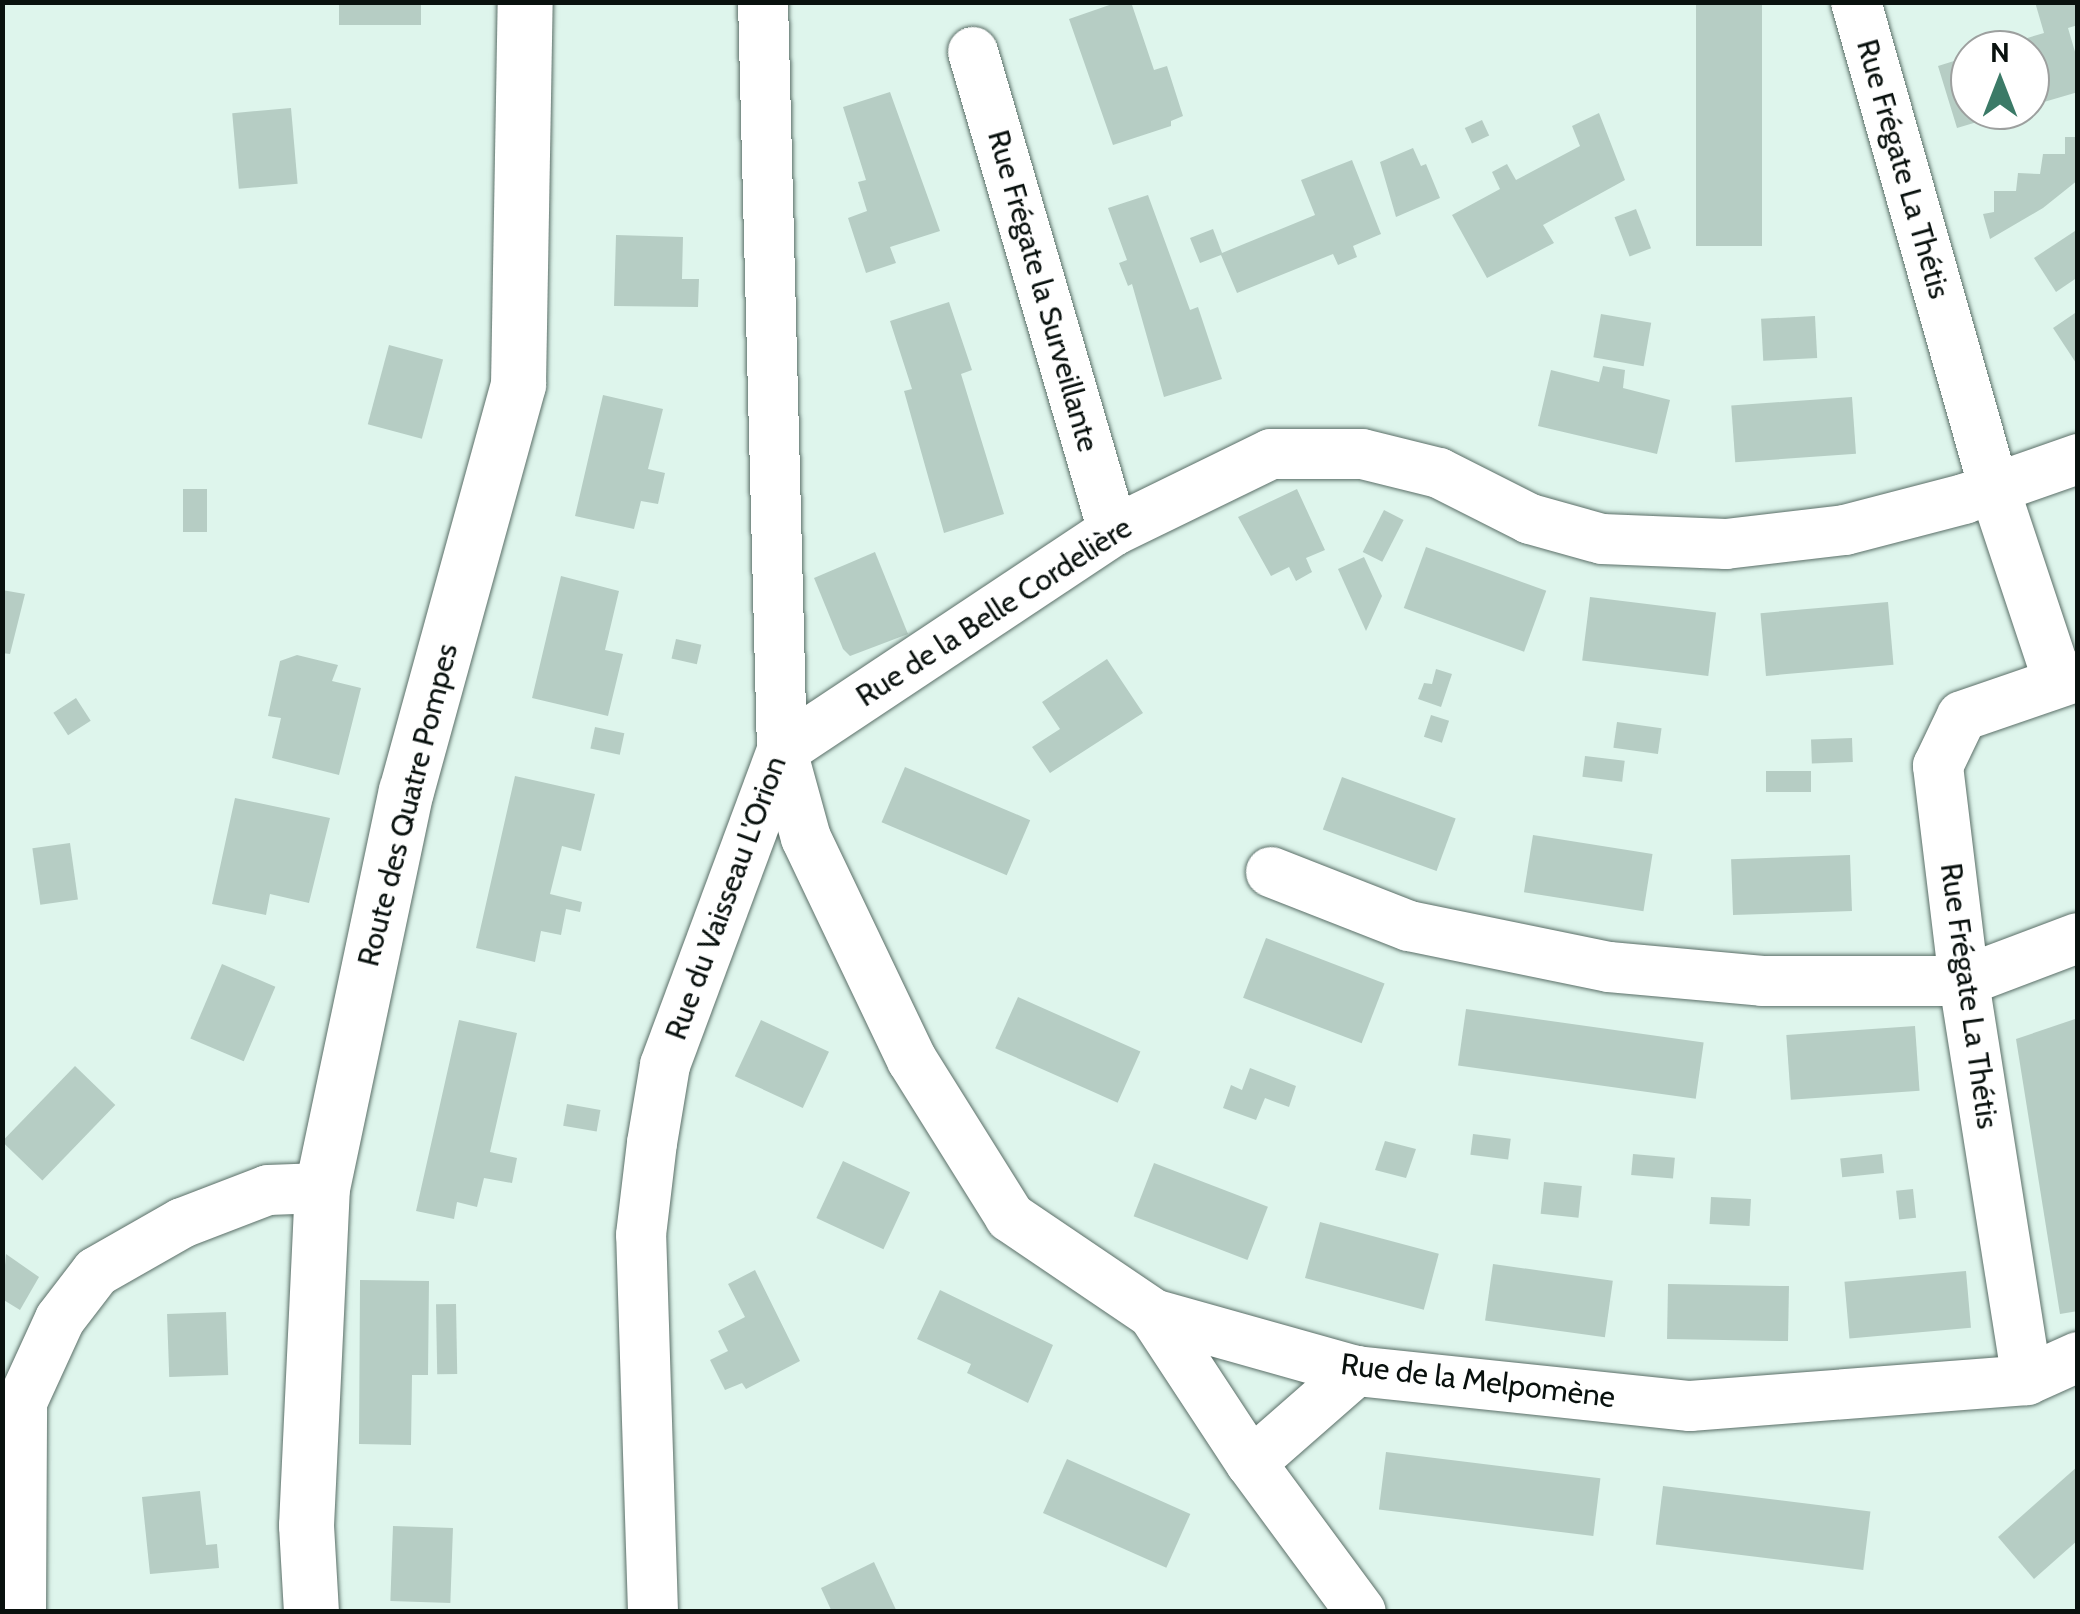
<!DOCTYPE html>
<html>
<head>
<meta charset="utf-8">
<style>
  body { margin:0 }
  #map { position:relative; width:2080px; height:1614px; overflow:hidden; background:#def5ec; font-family:Cabin,sans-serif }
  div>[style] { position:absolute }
  .building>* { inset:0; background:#b6cdc4; transform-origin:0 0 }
  .roads { filter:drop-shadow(0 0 2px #5b6f68) drop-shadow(0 0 2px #5b6f68) }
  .minor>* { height:50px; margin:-25px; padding:0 25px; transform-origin:25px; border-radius:25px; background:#fff }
  .tertiary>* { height:55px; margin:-27.5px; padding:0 27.5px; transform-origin:27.5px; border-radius:27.5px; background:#fff }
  span { translate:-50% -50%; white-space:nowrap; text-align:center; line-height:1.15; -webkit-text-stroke:10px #fff; paint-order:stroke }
  .street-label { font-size:30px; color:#09110e }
  .frame { position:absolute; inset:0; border:5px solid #09110e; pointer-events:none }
  .north { position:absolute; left:1950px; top:30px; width:100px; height:100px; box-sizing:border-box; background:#fff; border:2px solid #9da09f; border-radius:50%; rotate:0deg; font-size:28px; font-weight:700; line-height:40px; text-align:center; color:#09110e }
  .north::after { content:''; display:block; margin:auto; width:35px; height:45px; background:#3b7a67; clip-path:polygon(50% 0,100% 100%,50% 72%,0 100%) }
</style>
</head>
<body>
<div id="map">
  <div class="building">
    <i style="left:339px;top:2px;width:82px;height:23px"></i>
    <i style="clip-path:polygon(1118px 2px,1131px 2px,1154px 70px,1167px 66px,1183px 116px,1171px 121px,1171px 126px,1113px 145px,1069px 19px)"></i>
    <i style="left:1696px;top:2px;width:66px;height:244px"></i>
    <i style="clip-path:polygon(2035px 2px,2078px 2px,2078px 25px,2068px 28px,2078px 62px,2078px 92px,2030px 106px,2030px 50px,1991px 49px,2044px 33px)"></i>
    <i style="clip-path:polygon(1970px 56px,1970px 110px,2014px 111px,1957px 128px,1938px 66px)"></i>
    <i style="clip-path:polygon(890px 92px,940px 231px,890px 247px,896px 263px,866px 273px,848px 218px,867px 211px,858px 182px,866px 180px,843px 107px)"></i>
    <i style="left:291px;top:108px;width:76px;height:59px;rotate:85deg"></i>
    <i style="clip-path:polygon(1599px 113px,1625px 180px,1543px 225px,1554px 243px,1487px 278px,1452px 215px,1500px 189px,1492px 172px,1507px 164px,1516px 180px,1580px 146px,1572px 126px)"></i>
    <i style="left:1482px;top:120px;width:17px;height:19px;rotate:65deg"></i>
    <i style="clip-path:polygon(2065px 137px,2078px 137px,2078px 180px,2043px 208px,1990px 239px,1983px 214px,1994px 212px,1994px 191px,2016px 191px,2018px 173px,2040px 174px,2043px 154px,2065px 154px)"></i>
    <i style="clip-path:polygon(1413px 148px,1421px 166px,1426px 164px,1440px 198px,1396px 217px,1380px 162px)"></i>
    <i style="clip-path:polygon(1352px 160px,1381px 234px,1353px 246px,1357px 257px,1338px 265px,1333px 254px,1237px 293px,1221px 255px,1200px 263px,1190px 238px,1213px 229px,1222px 253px,1315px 215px,1301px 180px)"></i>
    <i style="clip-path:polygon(1148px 195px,1190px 310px,1198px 307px,1222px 379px,1164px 397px,1132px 284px,1128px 286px,1119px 263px,1127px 260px,1108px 208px)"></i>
    <i style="left:1636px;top:209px;width:42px;height:23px;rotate:69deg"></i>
    <i style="clip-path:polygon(2078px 229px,2078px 277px,2056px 292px,2034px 258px)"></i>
    <i style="clip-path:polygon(616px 235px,683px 237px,682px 279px,699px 279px,698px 307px,614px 306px)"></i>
    <i style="clip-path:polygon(949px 302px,972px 370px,961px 374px,1004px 514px,944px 533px,904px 391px,912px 389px,890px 321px)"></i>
    <i style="clip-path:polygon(2078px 311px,2078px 366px,2053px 328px)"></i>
    <i style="left:1601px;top:314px;width:51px;height:44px;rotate:10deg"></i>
    <i style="left:1815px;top:316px;width:42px;height:54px;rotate:87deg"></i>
    <i style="left:389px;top:345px;width:56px;height:82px;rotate:15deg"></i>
    <i style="clip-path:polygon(1603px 366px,1625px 370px,1623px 388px,1670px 400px,1657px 454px,1538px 426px,1551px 370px,1599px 382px)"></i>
    <i style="clip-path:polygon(603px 395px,663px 409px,648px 469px,665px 473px,658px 504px,641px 501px,634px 529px,575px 516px)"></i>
    <i style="left:1852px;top:397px;width:57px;height:121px;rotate:86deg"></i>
    <i style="left:207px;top:489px;width:43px;height:24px;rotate:90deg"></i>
    <i style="clip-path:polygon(1297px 489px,1325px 550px,1306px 558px,1312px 572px,1296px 581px,1289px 567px,1271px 576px,1238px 517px)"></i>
    <i style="left:1384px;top:510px;width:22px;height:47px;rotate:27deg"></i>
    <i style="left:1426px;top:547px;width:128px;height:65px;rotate:20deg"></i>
    <i style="clip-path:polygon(875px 552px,908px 634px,850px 656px,843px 649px,814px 578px)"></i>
    <i style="clip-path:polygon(1364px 557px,1382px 596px,1366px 631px,1338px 569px)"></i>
    <i style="clip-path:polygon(561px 576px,619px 591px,605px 650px,623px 654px,608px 716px,532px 698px)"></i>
    <i style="clip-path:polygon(2px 590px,25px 594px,10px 654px,2px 653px)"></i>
    <i style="left:1590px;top:597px;width:127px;height:64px;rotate:7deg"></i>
    <i style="left:1888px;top:602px;width:63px;height:128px;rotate:85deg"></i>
    <i style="left:676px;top:639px;width:26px;height:20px;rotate:13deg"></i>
    <i style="clip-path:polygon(297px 655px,338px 665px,332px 681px,361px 688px,339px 775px,272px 758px,281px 718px,268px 716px,280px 661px)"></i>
    <i style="clip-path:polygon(1107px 659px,1143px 713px,1050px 773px,1032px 747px,1060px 729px,1042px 702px)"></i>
    <i style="clip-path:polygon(1436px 669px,1452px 674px,1441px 707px,1418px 699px,1424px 683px,1432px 684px)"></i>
    <i style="left:76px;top:698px;width:27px;height:27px;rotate:57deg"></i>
    <i style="left:1431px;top:715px;width:19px;height:23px;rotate:18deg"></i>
    <i style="left:1617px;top:722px;width:45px;height:26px;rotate:8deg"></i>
    <i style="left:595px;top:727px;width:30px;height:22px;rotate:12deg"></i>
    <i style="left:1852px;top:738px;width:24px;height:41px;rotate:88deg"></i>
    <i style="left:1585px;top:756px;width:40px;height:21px;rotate:7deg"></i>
    <i style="left:905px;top:767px;width:136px;height:60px;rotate:23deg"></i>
    <i style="left:1811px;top:771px;width:21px;height:45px;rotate:90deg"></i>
    <i style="clip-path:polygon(515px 776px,595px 794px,581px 851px,562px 846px,550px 894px,582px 902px,580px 912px,566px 909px,561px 935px,541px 931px,535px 962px,476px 948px)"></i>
    <i style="left:1342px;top:777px;width:121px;height:56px;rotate:20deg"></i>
    <i style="clip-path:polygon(235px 798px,330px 818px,309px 903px,270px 894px,266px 915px,212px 904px)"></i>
    <i style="left:1533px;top:835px;width:121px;height:58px;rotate:9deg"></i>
    <i style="left:70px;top:843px;width:57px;height:38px;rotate:82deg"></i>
    <i style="left:1850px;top:855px;width:56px;height:119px;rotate:88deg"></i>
    <i style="left:1266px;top:938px;width:127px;height:64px;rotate:21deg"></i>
    <i style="left:222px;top:964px;width:58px;height:81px;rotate:23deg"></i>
    <i style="left:1018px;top:997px;width:134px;height:56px;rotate:24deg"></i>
    <i style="left:1466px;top:1009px;width:240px;height:57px;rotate:8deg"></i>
    <i style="clip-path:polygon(2078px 1018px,2078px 1311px,2060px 1314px,2016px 1039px)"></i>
    <i style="clip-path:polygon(459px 1020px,517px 1033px,490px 1152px,517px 1158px,512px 1183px,484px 1178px,477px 1207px,457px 1202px,454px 1219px,416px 1211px)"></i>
    <i style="left:761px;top:1020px;width:75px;height:62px;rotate:25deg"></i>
    <i style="left:1915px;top:1026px;width:65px;height:129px;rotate:86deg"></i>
    <i style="left:75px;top:1066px;width:56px;height:105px;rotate:44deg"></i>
    <i style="clip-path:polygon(1250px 1068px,1296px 1086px,1289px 1107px,1265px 1098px,1256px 1120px,1223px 1108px,1231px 1085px,1242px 1090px)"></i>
    <i style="left:567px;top:1104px;width:34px;height:22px;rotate:10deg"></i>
    <i style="left:1473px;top:1134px;width:38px;height:21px;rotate:7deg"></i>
    <i style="clip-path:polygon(1385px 1141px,1416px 1149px,1406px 1178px,1375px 1170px)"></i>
    <i style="left:1633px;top:1154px;width:42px;height:21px;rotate:5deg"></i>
    <i style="left:1882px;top:1154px;width:19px;height:42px;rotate:84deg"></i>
    <i style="left:843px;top:1161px;width:74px;height:63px;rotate:25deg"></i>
    <i style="left:1154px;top:1163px;width:122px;height:57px;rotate:21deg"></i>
    <i style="left:1544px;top:1182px;width:38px;height:32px;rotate:6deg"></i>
    <i style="left:1913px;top:1189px;width:29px;height:17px;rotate:84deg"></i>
    <i style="left:1711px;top:1197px;width:40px;height:27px;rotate:3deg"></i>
    <i style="left:1320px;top:1222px;width:123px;height:58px;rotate:15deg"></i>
    <i style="clip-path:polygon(6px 1254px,39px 1277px,20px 1310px,2px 1299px)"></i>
    <i style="left:1493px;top:1264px;width:121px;height:57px;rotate:8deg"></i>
    <i style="clip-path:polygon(755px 1270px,800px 1361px,746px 1389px,742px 1383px,725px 1390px,710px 1360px,728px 1351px,718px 1331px,745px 1317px,728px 1284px)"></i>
    <i style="left:1966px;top:1271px;width:57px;height:122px;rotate:85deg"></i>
    <i style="clip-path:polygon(360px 1280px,429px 1281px,428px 1375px,412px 1375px,411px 1445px,359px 1444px)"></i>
    <i style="left:1668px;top:1284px;width:121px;height:55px;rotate:1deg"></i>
    <i style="clip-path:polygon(940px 1290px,1053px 1345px,1028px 1403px,967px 1373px,971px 1364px,917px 1339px)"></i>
    <i style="left:456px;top:1304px;width:70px;height:20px;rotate:89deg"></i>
    <i style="left:226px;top:1312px;width:63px;height:59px;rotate:88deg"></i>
    <i style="left:1386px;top:1452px;width:216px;height:58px;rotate:7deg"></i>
    <i style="left:1067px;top:1459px;width:135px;height:59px;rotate:24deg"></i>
    <i style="clip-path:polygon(2078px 1466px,2078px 1540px,2034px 1579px,1998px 1537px)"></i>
    <i style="left:1663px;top:1486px;width:209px;height:59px;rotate:7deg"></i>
    <i style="clip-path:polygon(200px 1491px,206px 1545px,217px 1544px,219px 1568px,150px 1574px,142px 1497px)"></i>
    <i style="left:393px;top:1526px;width:60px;height:75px;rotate:2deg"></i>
    <i style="clip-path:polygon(874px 1562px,897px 1612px,832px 1612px,821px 1588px)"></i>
  </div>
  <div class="roads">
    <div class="minor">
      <i style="left:1856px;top:2px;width:505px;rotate:74.15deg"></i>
      <i style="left:1994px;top:488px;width:202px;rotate:71.6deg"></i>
      <i style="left:973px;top:52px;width:499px;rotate:73.7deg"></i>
      <i style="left:2078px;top:459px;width:121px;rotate:160.7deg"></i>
      <i style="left:1964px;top:499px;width:123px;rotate:165.4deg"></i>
      <i style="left:1845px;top:530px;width:120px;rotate:173.3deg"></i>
      <i style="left:1726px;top:544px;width:124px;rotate:-177.7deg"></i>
      <i style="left:1602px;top:539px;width:75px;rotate:-164.5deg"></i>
      <i style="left:1530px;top:519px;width:102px;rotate:-153.2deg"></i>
      <i style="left:1439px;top:473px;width:79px;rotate:-166.1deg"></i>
      <i style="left:1362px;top:454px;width:91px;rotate:180deg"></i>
      <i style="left:1271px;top:454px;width:176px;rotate:154deg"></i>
      <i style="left:1113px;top:531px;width:397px;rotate:146.4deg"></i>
      <i style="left:782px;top:751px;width:90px;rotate:74.6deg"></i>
      <i style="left:806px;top:838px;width:246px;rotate:64.5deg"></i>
      <i style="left:912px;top:1060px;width:185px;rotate:58deg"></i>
      <i style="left:1010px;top:1217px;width:173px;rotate:34.1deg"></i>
      <i style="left:1153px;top:1314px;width:211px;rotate:15.7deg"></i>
      <i style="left:1356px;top:1371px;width:336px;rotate:6deg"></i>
      <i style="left:1690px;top:1406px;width:338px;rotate:-4.4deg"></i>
      <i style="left:2027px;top:1380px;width:56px;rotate:-24.3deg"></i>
      <i style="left:1271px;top:872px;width:148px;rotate:21.4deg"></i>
      <i style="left:1409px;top:926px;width:204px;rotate:11.6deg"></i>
      <i style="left:1609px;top:967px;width:154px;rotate:5.2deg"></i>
      <i style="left:1762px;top:981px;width:202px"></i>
      <i style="left:1964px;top:981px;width:122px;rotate:-20.7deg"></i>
      <i style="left:1153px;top:1314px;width:178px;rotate:56.7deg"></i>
      <i style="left:1251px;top:1463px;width:185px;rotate:53.6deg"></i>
      <i style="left:2027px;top:1380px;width:404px;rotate:-99deg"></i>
      <i style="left:1964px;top:981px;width:217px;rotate:-96.9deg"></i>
      <i style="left:1938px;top:766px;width:55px;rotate:-64.4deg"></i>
      <i style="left:1962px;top:716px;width:123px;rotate:-19deg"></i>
      <i style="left:1251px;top:1463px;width:140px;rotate:-41.2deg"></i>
      <i style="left:21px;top:1612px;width:210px;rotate:-89.7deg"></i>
      <i style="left:22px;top:1402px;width:91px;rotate:-65.4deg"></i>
      <i style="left:60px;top:1319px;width:59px;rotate:-52.5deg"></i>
      <i style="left:96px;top:1272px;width:99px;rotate:-29.7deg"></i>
      <i style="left:182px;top:1223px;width:92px;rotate:-21deg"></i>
      <i style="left:268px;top:1190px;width:54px;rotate:-2.1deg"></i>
      <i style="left:653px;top:1612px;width:377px;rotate:-91.8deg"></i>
      <i style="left:641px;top:1235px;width:93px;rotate:-83.2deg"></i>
      <i style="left:652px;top:1143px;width:79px;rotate:-80.5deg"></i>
      <i style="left:665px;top:1065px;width:335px;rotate:-69.6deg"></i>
      <i style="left:782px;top:751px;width:749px;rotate:-91.45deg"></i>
    </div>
    <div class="tertiary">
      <i style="left:311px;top:1612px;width:87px;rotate:-93.3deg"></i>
      <i style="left:306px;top:1525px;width:337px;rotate:-87.3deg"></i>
      <i style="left:322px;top:1188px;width:406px;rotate:-78.1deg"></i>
      <i style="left:406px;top:791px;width:422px;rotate:-74.6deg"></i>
      <i style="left:518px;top:384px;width:382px;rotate:-89deg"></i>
    </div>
  </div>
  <div class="street-label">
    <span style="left:1903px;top:169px;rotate:74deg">Rue Frégate La Thétis</span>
    <span style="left:1043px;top:291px;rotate:74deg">Rue Frégate la Surveillante</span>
    <span style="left:994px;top:612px;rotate:-33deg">Rue de la Belle Cordelière</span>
    <span style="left:408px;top:805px;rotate:-76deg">Route des Quatre Pompes</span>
    <span style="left:726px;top:898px;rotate:-70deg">Rue du Vaisseau L'Orion</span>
    <span style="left:1969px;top:996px;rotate:82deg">Rue Frégate La Thétis</span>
    <span style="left:1478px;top:1381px;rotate:7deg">Rue de la Melpomène</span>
  </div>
  <div class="frame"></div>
  <div class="north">N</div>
</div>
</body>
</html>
